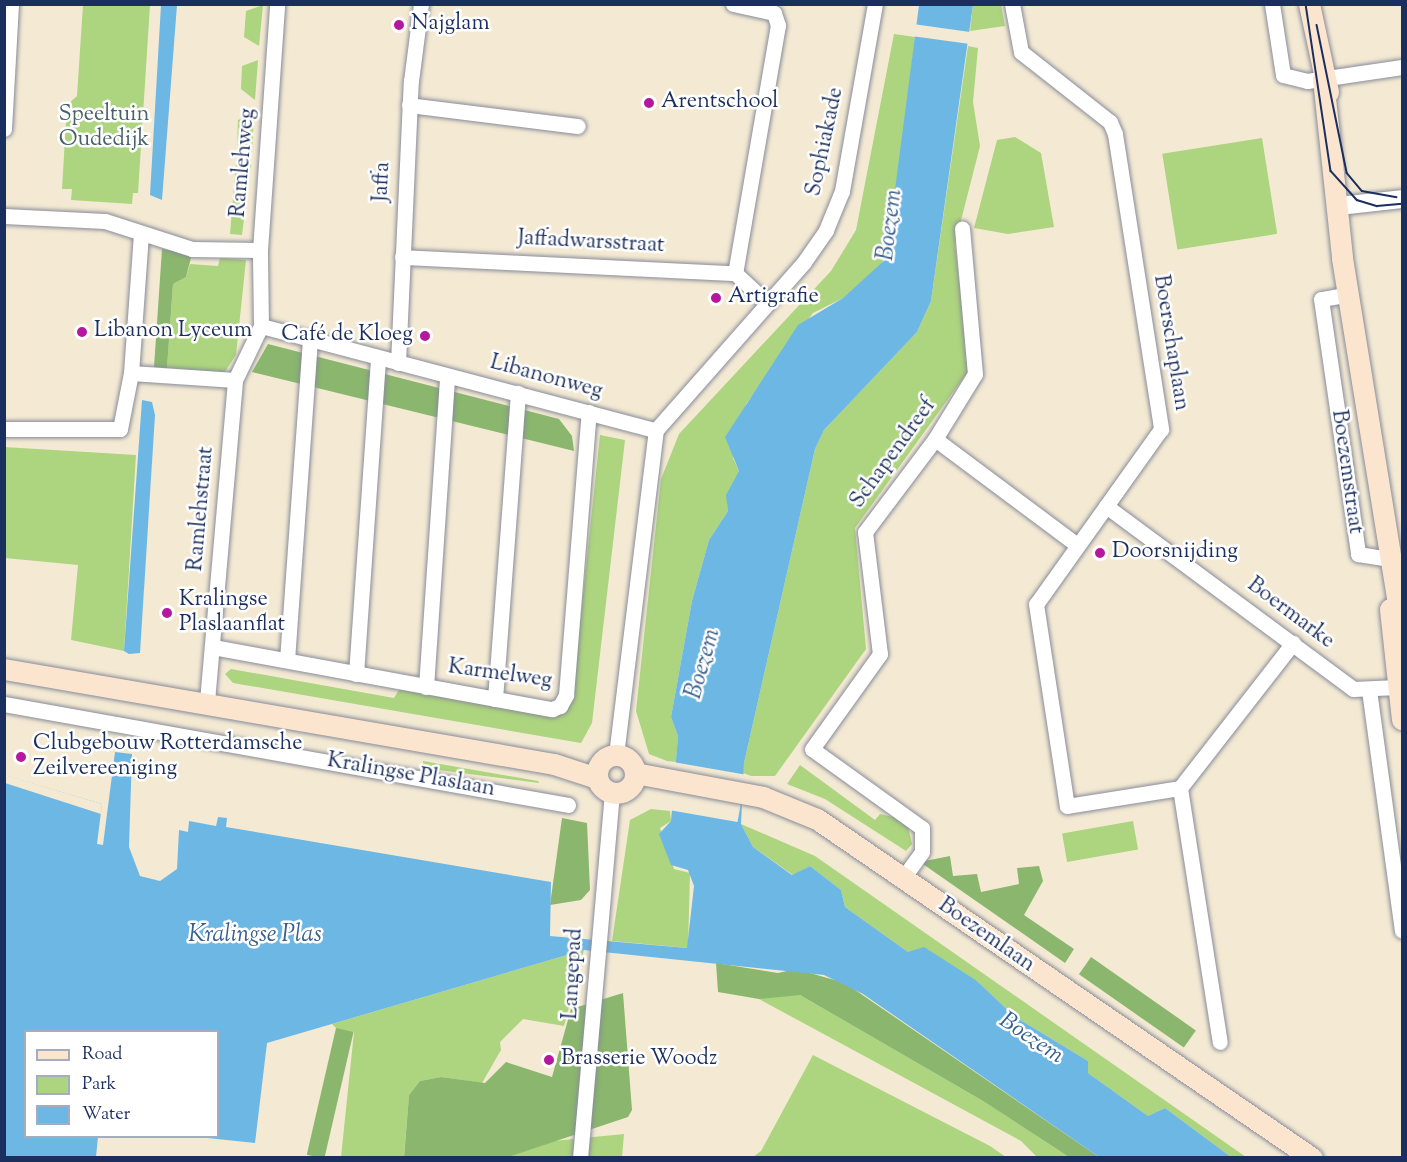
<!DOCTYPE html>
<html>
<head>
<meta charset="utf-8">
<style>
  body { margin:0 }
  #map { position:relative; width:1407px; height:1162px; overflow:hidden; background:#f4ead4; font-family:"Sorts Mill Goudy",serif }
  div>[style] { position:absolute }
  .green>* { inset:0; background:#add47e; transform-origin:0 0 }
  .forest>* { inset:0; background:#8ab66d; transform-origin:0 0 }
  .water>* { inset:0; background:#6db7e5 }
  .pier>* { inset:0; background:#f4ead4; transform-origin:0 0 }
  .roads { filter:drop-shadow(0 0 2px #888c99) drop-shadow(0 0 2px #888c99) }
  .minor>* { height:15px; margin:-7.5px; padding:0 7.5px; transform-origin:7.5px; border-radius:7.5px; background:#fff }
  .tertiary>* { height:18px; margin:-9px; padding:0 9px; transform-origin:9px; border-radius:9px; background:#fff }
  .secondary>* { height:21px; margin:-10.5px; padding:0 10.5px; transform-origin:10.5px; border-radius:10.5px; background:#fce5cf }
  .secondary>.ring { margin:-10.5px; padding:0; box-sizing:content-box; background:none; border:21px solid #fce5cf; border-radius:50% }
  .tram>* { height:1.5px; margin:-0.75px; padding:0 0.75px; transform-origin:0.75px; border-radius:0.75px; background:#1b2f5e }
  .dots>* { width:16px; height:16px; translate:-50% -50%; box-sizing:border-box; border:3px solid #fff; border-radius:50% }
  span { translate:-50% -50%; white-space:nowrap; text-align:center; line-height:1.15; -webkit-text-stroke:5px #fff; paint-order:stroke }
  .poi-label { font-size:22px; color:#1b2f5e }
  .left { translate:0 -50%; text-align:left }
  .right { translate:-100% -50%; text-align:right }
  .park-label { font-size:22px; color:#476168 }
  .street-label { font-size:22px; color:#1b2f5e }
  .water-label { font-size:24px; color:#385f8d; font-style:italic }
  .frame { position:absolute; inset:0; border:6px solid #1b2f5e; pointer-events:none }
  .legend { position:absolute; left:24px; top:1030px; width:195px; height:108px; box-sizing:border-box; background:#fff; border:2px solid #a4acbf; margin:0; padding:8px 10px; list-style:none; font-size:18px; color:#1b2f5e }
  .legend li { display:flex; align-items:center; gap:12px; height:30px }
  .legend b { width:30px; border:2px solid #a4acbf }
</style>
</head>
<body>
<div id="map">
  <div class="green">
    <i style="clip-path:polygon(83px 5px,150px 5px,138px 193px,133px 193px,132px 204px,71px 200px,72px 189px,62px 189px,67px 105px,77px 96px)"></i>
    <i style="clip-path:polygon(263px 5px,259px 46px,244px 37px,246px 11px)"></i>
    <i style="clip-path:polygon(973px 5px,1001px 5px,1005px 26px,970px 31px)"></i>
    <i style="clip-path:polygon(894px 34px,915px 37px,891px 245px,879px 269px,843px 298px,813px 313px,746px 404px,733px 458px,739px 471px,737px 482px,727px 495px,728px 511px,709px 540px,692px 601px,671px 717px,678px 736px,676px 762px,667px 761px,649px 754px,636px 711px,661px 479px,679px 434px,831px 271px,856px 230px)"></i>
    <i style="clip-path:polygon(968px 46px,978px 48px,973px 102px,980px 146px,955px 244px,969px 370px,855px 528px,866px 649px,775px 776px,751px 776px,743px 773px,744px 763px,815px 449px,824px 430px,917px 332px,931px 301px)"></i>
    <i style="clip-path:polygon(258px 60px,255px 100px,241px 89px,242px 66px)"></i>
    <i style="clip-path:polygon(254px 113px,252px 153px,237px 145px,238px 120px)"></i>
    <i style="clip-path:polygon(1015px 137px,1041px 153px,1054px 227px,1008px 234px,974px 228px,997px 140px)"></i>
    <i style="left:1262px;top:138px;width:97px;height:101px;rotate:81deg"></i>
    <i style="clip-path:polygon(236px 163px,251px 164px,242px 235px,230px 234px)"></i>
    <i style="clip-path:polygon(220px 258px,246px 260px,236px 355px,224px 373px,167px 368px,173px 284px,186px 277px,190px 264px,218px 266px)"></i>
    <i style="clip-path:polygon(600px 435px,625px 440px,592px 723px,581px 743px,233px 683px,225px 674px,231px 669px,394px 698px,400px 688px,559px 714px,572px 699px)"></i>
    <i style="clip-path:polygon(4px 447px,136px 455px,124px 651px,71px 640px,78px 565px,5px 558px)"></i>
    <i style="clip-path:polygon(423px 761px,538px 781px,539px 783px,423px 768px)"></i>
    <i style="clip-path:polygon(800px 765px,875px 820px,880px 814px,897px 818px,908px 826px,912px 844px,906px 851px,825px 799px,787px 784px)"></i>
    <i style="clip-path:polygon(651px 809px,670px 811px,671px 821px,660px 828px,674px 869px,690px 873px,688px 948px,612px 941px,630px 820px)"></i>
    <i style="left:1133px;top:821px;width:29px;height:72px;rotate:80deg"></i>
    <i style="clip-path:polygon(741px 824px,815px 856px,1246px 1157px,1231px 1157px,1165px 1108px,1148px 1116px,1088px 1073px,1088px 1061px,1014px 1016px,977px 981px,908px 952px,845px 907px,841px 890px,810px 866px,793px 875px,753px 847px)"></i>
    <i style="clip-path:polygon(584px 950px,564px 1026px,523px 1019px,500px 1042px,501px 1050px,482px 1083px,441px 1077px,420px 1081px,409px 1095px,404px 1156px,624px 1134px,622px 1157px,341px 1157px,354px 1032px,339px 1031px,332px 1024px)"></i>
    <i style="clip-path:polygon(780px 994px,800px 995px,983px 1101px,1069px 1157px,1037px 1157px,1021px 1141px,759px 999px)"></i>
    <i style="clip-path:polygon(813px 1055px,990px 1146px,1006px 1157px,753px 1157px,761px 1151px)"></i>
  </div>
  <div class="forest">
    <i style="clip-path:polygon(162px 249px,192px 254px,186px 277px,173px 284px,167px 368px,154px 367px)"></i>
    <i style="clip-path:polygon(268px 344px,559px 419px,572px 436px,574px 451px,252px 372px)"></i>
    <i style="clip-path:polygon(562px 818px,587px 823px,590px 890px,581px 900px,550px 905px)"></i>
    <i style="clip-path:polygon(950px 856px,953px 876px,977px 874px,981px 892px,1019px 884px,1017px 868px,1039px 866px,1043px 881px,1024px 915px,1074px 949px,1065px 963px,920px 862px)"></i>
    <i style="left:1091px;top:957px;width:128px;height:21px;rotate:35deg"></i>
    <i style="clip-path:polygon(716px 963px,778px 973px,796px 969px,845px 983px,1099px 1157px,1069px 1157px,983px 1101px,800px 995px,759px 999px,718px 992px)"></i>
    <i style="clip-path:polygon(623px 993px,632px 1110px,628px 1117px,508px 1157px,404px 1158px,409px 1095px,420px 1081px,441px 1077px,485px 1083px,506px 1062px,552px 1077px,571px 1009px)"></i>
    <i style="left:336px;top:1028px;width:18px;height:130px;rotate:13deg"></i>
  </div>
  <div class="water">
    <i style="clip-path:polygon(161px 5px,177px 5px,162px 200px,150px 195px)"></i>
    <i style="clip-path:polygon(919px 5px,973px 5px,931px 301px,917px 332px,824px 430px,815px 449px,744px 763px,741px 824px,753px 847px,792px 875px,810px 866px,841px 890px,845px 907px,908px 952px,924px 947px,977px 981px,1014px 1016px,1088px 1061px,1088px 1073px,1148px 1116px,1165px 1108px,1231px 1157px,1099px 1157px,863px 994px,824px 975px,584px 950px,267px 1043px,255px 1143px,198px 1137px,218px 1136px,218px 1032px,26px 1032px,26px 1136px,98px 1137px,96px 1157px,5px 1157px,4px 775px,102px 804px,97px 844px,103px 845px,115px 752px,132px 754px,129px 847px,140px 876px,160px 881px,177px 869px,179px 830px,188px 832px,189px 821px,216px 826px,218px 817px,227px 818px,226px 827px,551px 882px,550px 936px,687px 948px,694px 886px,688px 870px,671px 865px,659px 834px,671px 821px,678px 736px,671px 717px,692px 601px,709px 540px,728px 511px,726px 495px,739px 471px,725px 437px,798px 325px,843px 298px,886px 259px)"></i>
    <i style="clip-path:polygon(142px 400px,152px 402px,155px 415px,140px 653px,129px 654px,124px 651px)"></i>
  </div>
  <div class="pier">
    <i style="left:913px;top:24px;width:61px;height:12px;rotate:8deg"></i>
    <i style="left:673px;top:762px;width:74px;height:48px;rotate:10deg"></i>
    <i style="clip-path:polygon(5px 775px,102px 804px,101px 814px,5px 783px)"></i>
  </div>
  <div class="roads">
    <div class="minor">
      <i style="left:733px;top:4px;width:42px;rotate:12.4deg"></i>
      <i style="left:774px;top:13px;width:13px;rotate:72deg"></i>
      <i style="left:778px;top:25px;width:252px;rotate:99.8deg"></i>
      <i style="left:1012px;top:4px;width:49px;rotate:79.4deg"></i>
      <i style="left:1021px;top:52px;width:113px;rotate:38.2deg"></i>
      <i style="left:1110px;top:122px;width:13px;rotate:67deg"></i>
      <i style="left:1115px;top:134px;width:299px;rotate:81.1deg"></i>
      <i style="left:1161px;top:429px;width:215px;rotate:125.5deg"></i>
      <i style="left:1036px;top:604px;width:204px;rotate:81.3deg"></i>
      <i style="left:1067px;top:806px;width:114px;rotate:-9.1deg"></i>
      <i style="left:1180px;top:788px;width:184px;rotate:-52.1deg"></i>
      <i style="left:1272px;top:4px;width:72px;rotate:81.2deg"></i>
      <i style="left:1283px;top:75px;width:25px;rotate:14deg"></i>
      <i style="left:1307px;top:81px;width:96px;rotate:-8.4deg"></i>
      <i style="left:409px;top:105px;width:170px;rotate:7.1deg"></i>
      <i style="left:4px;top:129px;width:125px;rotate:-86.8deg"></i>
      <i style="left:4px;top:216px;width:101px;rotate:2.8deg"></i>
      <i style="left:105px;top:221px;width:91px;rotate:17.8deg"></i>
      <i style="left:192px;top:249px;width:68px;rotate:0.8deg"></i>
      <i style="left:402px;top:257px;width:333px;rotate:2.8deg"></i>
      <i style="left:735px;top:273px;width:42px;rotate:43.1deg"></i>
      <i style="left:1350px;top:294px;width:29px;rotate:170deg"></i>
      <i style="left:1321px;top:299px;width:258px;rotate:81.7deg"></i>
      <i style="left:1358px;top:554px;width:31px;rotate:9deg"></i>
      <i style="left:261px;top:326px;width:408px;rotate:14.8deg"></i>
      <i style="left:261px;top:326px;width:76px;rotate:-90.8deg"></i>
      <i style="left:260px;top:250px;width:247px;rotate:-86deg"></i>
      <i style="left:398px;top:363px;width:282px;rotate:-87.4deg"></i>
      <i style="left:411px;top:81px;width:78px;rotate:-82.6deg"></i>
      <i style="left:131px;top:373px;width:104px;rotate:3.9deg"></i>
      <i style="left:4px;top:429px;width:116px"></i>
      <i style="left:120px;top:429px;width:57px;rotate:-78.9deg"></i>
      <i style="left:131px;top:373px;width:139px;rotate:-85.9deg"></i>
      <i style="left:935px;top:439px;width:176px;rotate:36.7deg"></i>
      <i style="left:1106px;top:506px;width:307px;rotate:36.5deg"></i>
      <i style="left:1353px;top:689px;width:45px;rotate:-2.5deg"></i>
      <i style="left:213px;top:647px;width:345px;rotate:10.4deg"></i>
      <i style="left:552px;top:709px;width:9px;rotate:-21deg"></i>
      <i style="left:560px;top:706px;width:13px;rotate:-61deg"></i>
      <i style="left:566px;top:695px;width:284px;rotate:-85.4deg"></i>
      <i style="left:287px;top:660px;width:320px;rotate:-85.9deg"></i>
      <i style="left:356px;top:674px;width:316px;rotate:-86deg"></i>
      <i style="left:426px;top:687px;width:312px;rotate:-86.1deg"></i>
      <i style="left:1369px;top:690px;width:243px;rotate:82.2deg"></i>
      <i style="left:495px;top:699px;width:307px;rotate:-85.7deg"></i>
      <i style="left:207px;top:701px;width:322px;rotate:-85deg"></i>
      <i style="left:235px;top:380px;width:60px;rotate:-64.3deg"></i>
      <i style="left:4px;top:704px;width:573px;rotate:10.15deg"></i>
      <i style="left:616px;top:755px;width:327px;rotate:-83deg"></i>
      <i style="left:656px;top:430px;width:224px;rotate:-48.6deg"></i>
      <i style="left:804px;top:262px;width:39px;rotate:-55deg"></i>
      <i style="left:826px;top:230px;width:42px;rotate:-67.7deg"></i>
      <i style="left:842px;top:191px;width:190px;rotate:-80deg"></i>
      <i style="left:1180px;top:788px;width:257px;rotate:81.1deg"></i>
      <i style="left:903px;top:878px;width:32px;rotate:-54deg"></i>
      <i style="left:922px;top:852px;width:24px;rotate:-90deg"></i>
      <i style="left:922px;top:828px;width:135px;rotate:-144.3deg"></i>
      <i style="left:812px;top:749px;width:117px;rotate:-54.4deg"></i>
      <i style="left:880px;top:654px;width:123px;rotate:-97deg"></i>
      <i style="left:865px;top:532px;width:116px;rotate:-53deg"></i>
      <i style="left:935px;top:439px;width:76px;rotate:-58.4deg"></i>
      <i style="left:975px;top:374px;width:146px;rotate:-95.1deg"></i>
      <i style="left:580px;top:1158px;width:366px;rotate:-85deg"></i>
    </div>
    <div class="tertiary">
      <i style="left:1348px;top:205px;width:54px;rotate:-6.3deg"></i>
    </div>
    <div class="secondary">
      <i style="left:1309px;top:4px;width:90px;rotate:77.8deg"></i>
      <i style="left:1323px;top:79px;width:180px;rotate:83.9deg"></i>
      <i style="left:1342px;top:258px;width:374px;rotate:80.8deg"></i>
      <i style="left:1390px;top:609px;width:111px;rotate:83.8deg"></i>
      <i style="left:4px;top:669px;width:558px;rotate:9.8deg"></i>
      <i style="left:554px;top:764px;width:45px;rotate:18deg"></i>
      <i class="ring" style="left:597px;top:755px;width:17px;height:17px"></i>
      <i style="left:635px;top:773px;width:130px;rotate:10.6deg"></i>
      <i style="left:763px;top:797px;width:58px;rotate:22.2deg"></i>
      <i style="left:817px;top:819px;width:600px;rotate:34.41deg"></i>
    </div>
  </div>
  <div class="tram">
    <i style="left:1306px;top:4px;width:169px;rotate:81.5deg"></i>
    <i style="left:1331px;top:171px;width:39px;rotate:48deg"></i>
    <i style="left:1357px;top:200px;width:21px;rotate:17deg"></i>
    <i style="left:1377px;top:206px;width:25px;rotate:-5deg"></i>
    <i style="left:1317px;top:25px;width:151px;rotate:78.5deg"></i>
    <i style="left:1347px;top:173px;width:23px;rotate:50deg"></i>
    <i style="left:1362px;top:191px;width:35px;rotate:10deg"></i>
  </div>
  <div class="dots">
    <i style="left:399px;top:25px;background:#b5179e"></i>
    <i style="left:649px;top:103px;background:#b5179e"></i>
    <i style="left:716px;top:298px;background:#b5179e"></i>
    <i style="left:82px;top:332px;background:#b5179e"></i>
    <i style="left:425px;top:336px;background:#b5179e"></i>
    <i style="left:1100px;top:553px;background:#b5179e"></i>
    <i style="left:167px;top:613px;background:#b5179e"></i>
    <i style="left:21px;top:757px;background:#b5179e"></i>
    <i style="left:549px;top:1060px;background:#b5179e"></i>
  </div>
  <div class="poi-label">
    <span class="left" style="left:411px;top:25px">Najglam</span>
    <span class="left" style="left:661px;top:103px">Arentschool</span>
    <span class="left" style="left:728px;top:298px">Artigrafie</span>
    <span class="left" style="left:94px;top:332px">Libanon Lyceum</span>
    <span class="right" style="left:413px;top:336px">Café de Kloeg</span>
    <span class="left" style="left:1112px;top:553px">Doorsnijding</span>
    <span class="left" style="left:179px;top:613px">Kralingse<br>Plaslaanflat</span>
    <span class="left" style="left:33px;top:757px">Clubgebouw Rotterdamsche<br>Zeilvereeniging</span>
    <span class="left" style="left:561px;top:1060px">Brasserie Woodz</span>
  </div>
  <div class="park-label">
    <span style="left:104px;top:128px">Speeltuin<br>Oudedijk</span>
  </div>
  <div class="street-label">
    <span style="left:826px;top:142px;rotate:-78deg">Sophiakade</span>
    <span style="left:244px;top:163px;rotate:-85deg">Ramlehweg</span>
    <span style="left:383px;top:182px;rotate:-87deg">Jaffa</span>
    <span style="left:591px;top:243px;rotate:3deg">Jaffadwarsstraat</span>
    <span style="left:1170px;top:343px;rotate:81deg">Boerschaplaan</span>
    <span style="left:546px;top:378px;rotate:15deg">Libanonweg</span>
    <span style="left:894px;top:454px;rotate:-54deg">Schapendreef</span>
    <span style="left:1346px;top:472px;rotate:82deg">Boezemstraat</span>
    <span style="left:202px;top:509px;rotate:-85deg">Ramlehstraat</span>
    <span style="left:1290px;top:614px;rotate:37deg">Boermarke</span>
    <span style="left:500px;top:675px;rotate:8deg">Karmelweg</span>
    <span style="left:411px;top:776px;rotate:10deg">Kralingse Plaslaan</span>
    <span style="left:986px;top:936px;rotate:35deg">Boezemlaan</span>
    <span style="left:574px;top:974px;rotate:-87deg">Langepad</span>
  </div>
  <div class="water-label">
    <span style="left:891px;top:225px;rotate:-83deg">Boezem</span>
    <span style="left:704px;top:664px;rotate:-74deg">Boezem</span>
    <span style="left:255px;top:936px">Kralingse Plas</span>
    <span style="left:1031px;top:1039px;rotate:34deg">Boezem</span>
  </div>
  <div class="frame"></div>
  <ul class="legend">
  <li><b style="height:8px;background:#fce5cf"></b>Road</li>
  <li><b style="height:16px;background:#add47e"></b>Park</li>
  <li><b style="height:16px;background:#6db7e5"></b>Water</li>
  </ul>
</div>
</body>
</html>
